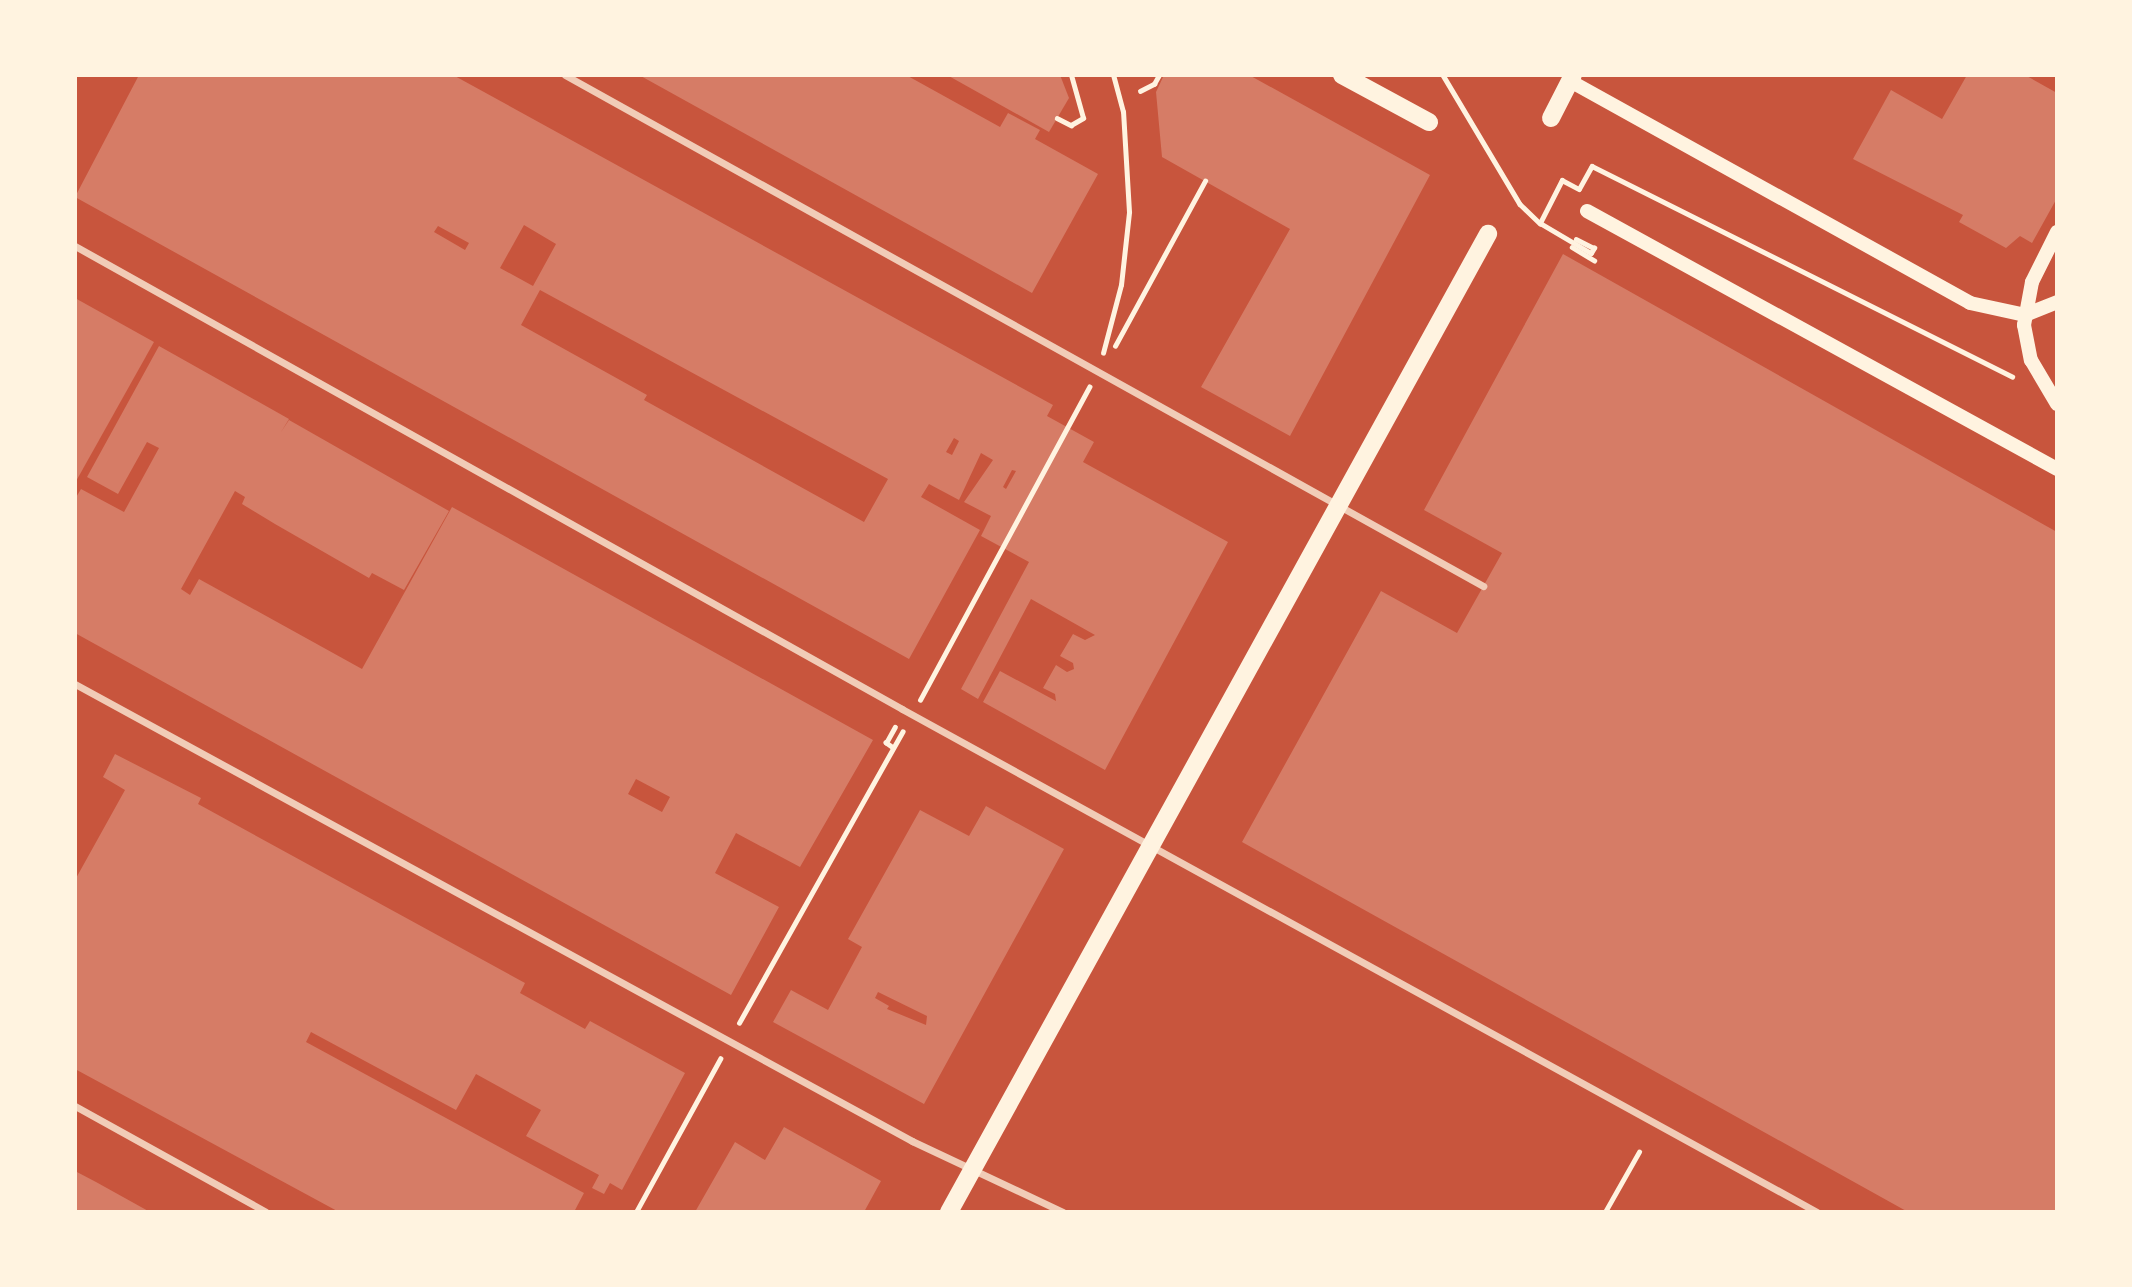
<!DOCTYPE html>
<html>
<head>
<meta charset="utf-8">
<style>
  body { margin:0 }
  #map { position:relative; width:2132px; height:1287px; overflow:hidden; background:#c8553d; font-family:Rubik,sans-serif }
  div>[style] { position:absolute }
  .building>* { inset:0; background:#d67c66 }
  .path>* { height:4.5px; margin:-2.25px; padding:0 2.25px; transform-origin:2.25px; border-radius:2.25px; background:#fff3e0 }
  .minor>* { height:7px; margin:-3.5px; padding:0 3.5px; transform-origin:3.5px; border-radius:3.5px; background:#f1ccb7 }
  .secondary>* { height:14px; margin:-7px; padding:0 7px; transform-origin:7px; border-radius:7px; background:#fff3e0 }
  .primary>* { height:18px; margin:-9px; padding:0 9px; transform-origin:9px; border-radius:9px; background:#fff3e0 }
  span { translate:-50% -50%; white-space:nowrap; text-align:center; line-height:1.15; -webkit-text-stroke:6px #fff3e0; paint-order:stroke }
  .frame { position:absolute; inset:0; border:77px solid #fff3e0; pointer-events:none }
</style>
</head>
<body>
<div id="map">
  <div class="building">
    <i style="clip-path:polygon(evenodd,139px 75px,453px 75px,1053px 405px,1047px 416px,1094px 442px,1083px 462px,1228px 542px,1105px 770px,983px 702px,1000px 671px,1056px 701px,1055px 694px,1043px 688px,1056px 665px,1067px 672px,1074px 669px,1073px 663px,1060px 656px,1073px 634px,1085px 640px,1095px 635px,1031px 599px,978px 699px,961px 689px,1029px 562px,981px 536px,991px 516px,964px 502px,993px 460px,981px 453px,959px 500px,929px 484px,921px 497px,980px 530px,909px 659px,75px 197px,139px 75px,524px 225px,556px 244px,533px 286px,500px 268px,524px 225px,139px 75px,438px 226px,469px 243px,465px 250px,434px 232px,438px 226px,139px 75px,540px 290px,888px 479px,864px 522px,644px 400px,647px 395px,521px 325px,540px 290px,139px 75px,954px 438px,959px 441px,952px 455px,946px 452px,954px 438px,139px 75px,1012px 470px,1016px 471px,1006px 489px,1003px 487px,1012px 470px)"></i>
    <i style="clip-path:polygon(639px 75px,906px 75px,1000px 127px,1008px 113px,1040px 130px,1035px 139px,1098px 174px,1032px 293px)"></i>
    <i style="clip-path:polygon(947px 75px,1060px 75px,1069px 98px,1049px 132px)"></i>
    <i style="clip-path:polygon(1164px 75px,1249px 75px,1430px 175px,1290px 436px,1201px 387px,1290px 229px,1162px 157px,1156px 92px)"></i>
    <i style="clip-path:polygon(1967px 75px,2025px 75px,2057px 93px,2057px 198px,2032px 243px,2020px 236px,2006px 248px,1959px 222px,1963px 215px,1853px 159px,1891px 90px,1942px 119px)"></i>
    <i style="clip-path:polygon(1563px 254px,2057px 532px,2057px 1212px,1908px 1212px,1242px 842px,1381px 591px,1457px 633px,1502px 553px,1424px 510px)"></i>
    <i style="clip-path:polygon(75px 298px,154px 342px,75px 483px)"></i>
    <i style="clip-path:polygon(evenodd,159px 346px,289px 419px,281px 432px,289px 420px,449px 511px,404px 590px,372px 573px,369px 578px,275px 524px,242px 504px,245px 497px,235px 491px,181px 589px,190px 595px,199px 579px,362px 669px,452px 507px,873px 740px,800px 867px,736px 833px,715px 873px,779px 907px,731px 995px,75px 633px,75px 499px,81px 489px,124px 512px,159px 448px,147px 442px,118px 494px,87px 477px,159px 346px,636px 779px,670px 797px,662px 812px,628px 794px,636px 779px)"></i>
    <i style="clip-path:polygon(115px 754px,201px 798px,198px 804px,525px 983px,520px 993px,585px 1029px,590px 1021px,685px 1073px,622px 1190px,610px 1183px,604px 1194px,592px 1188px,599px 1175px,526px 1136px,541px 1110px,476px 1074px,456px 1110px,311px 1032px,306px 1042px,584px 1193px,574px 1212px,339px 1212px,75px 1069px,75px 880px,125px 790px,103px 777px)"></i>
    <i style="clip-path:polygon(evenodd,986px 806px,1064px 849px,924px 1104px,773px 1022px,791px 990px,828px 1010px,862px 947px,848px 939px,920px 810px,969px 836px,986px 806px,878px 992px,927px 1016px,926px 1025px,887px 1009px,889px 1006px,875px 998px,878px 992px)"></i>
    <i style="clip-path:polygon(784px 1127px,881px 1181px,864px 1212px,695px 1212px,735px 1142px,765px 1160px)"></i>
    <i style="clip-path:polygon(75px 1171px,96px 1182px,150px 1212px,75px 1212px)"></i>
  </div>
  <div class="path">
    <i style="left:1443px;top:75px;width:150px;rotate:59.2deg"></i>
    <i style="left:1520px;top:204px;width:28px;rotate:44deg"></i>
    <i style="left:1540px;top:223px;width:59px;rotate:30.5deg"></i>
    <i style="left:1591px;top:253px;width:6px;rotate:-59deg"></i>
    <i style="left:1140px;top:91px;width:16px;rotate:-27deg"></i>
    <i style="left:1154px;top:84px;width:10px;rotate:-61deg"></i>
    <i style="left:1057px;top:118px;width:16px;rotate:27deg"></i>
    <i style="left:1071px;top:125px;width:14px;rotate:-30deg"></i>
    <i style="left:1083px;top:118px;width:45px;rotate:-105.6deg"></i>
    <i style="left:1540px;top:223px;width:48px;rotate:-62.9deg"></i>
    <i style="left:1562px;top:180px;width:19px;rotate:28deg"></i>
    <i style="left:1579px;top:189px;width:26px;rotate:-61deg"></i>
    <i style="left:1592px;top:166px;width:470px;rotate:26.6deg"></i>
    <i style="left:1576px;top:239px;width:20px;rotate:27deg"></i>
    <i style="left:1572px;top:247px;width:26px;rotate:31deg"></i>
    <i style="left:1115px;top:346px;width:188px;rotate:-61.4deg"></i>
    <i style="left:1103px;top:353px;width:70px;rotate:-75.2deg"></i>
    <i style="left:1121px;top:285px;width:73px;rotate:-83.7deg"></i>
    <i style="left:1129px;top:212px;width:100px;rotate:-93.4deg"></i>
    <i style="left:1123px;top:112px;width:38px;rotate:-105deg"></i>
    <i style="left:920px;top:700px;width:356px;rotate:-61.6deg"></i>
    <i style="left:893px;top:748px;width:9px;rotate:-144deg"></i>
    <i style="left:886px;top:743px;width:18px;rotate:-61deg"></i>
    <i style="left:739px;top:1023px;width:334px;rotate:-60.7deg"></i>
    <i style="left:636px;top:1212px;width:175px;rotate:-61.2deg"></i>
    <i style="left:1605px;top:1212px;width:69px;rotate:-60.5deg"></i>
  </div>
  <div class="minor">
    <i style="left:565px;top:75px;width:1051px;rotate:29.1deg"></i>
    <i style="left:75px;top:246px;width:948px;rotate:29.24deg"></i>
    <i style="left:902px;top:709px;width:1044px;rotate:28.8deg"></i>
    <i style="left:75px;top:684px;width:954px;rotate:28.63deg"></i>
    <i style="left:912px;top:1141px;width:167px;rotate:25.2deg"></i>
    <i style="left:75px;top:1106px;width:218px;rotate:29deg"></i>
  </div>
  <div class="secondary">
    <i style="left:1570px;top:81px;width:457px;rotate:29deg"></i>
    <i style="left:1970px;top:303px;width:56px;rotate:12.3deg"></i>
    <i style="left:2025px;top:315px;width:35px;rotate:-22deg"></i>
    <i style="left:1587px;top:211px;width:536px;rotate:28.76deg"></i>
    <i style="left:2057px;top:232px;width:56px;rotate:116.6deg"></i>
    <i style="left:2032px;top:282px;width:44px;rotate:100.5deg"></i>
    <i style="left:2024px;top:325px;width:36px;rotate:79deg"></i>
    <i style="left:2031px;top:360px;width:51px;rotate:59.4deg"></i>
  </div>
  <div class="primary">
    <i style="left:1342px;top:75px;width:99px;rotate:28.4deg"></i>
    <i style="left:1551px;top:118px;width:48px;rotate:-62.9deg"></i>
    <i style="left:949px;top:1212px;width:1117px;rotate:-61.14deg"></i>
  </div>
  <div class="frame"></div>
</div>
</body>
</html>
